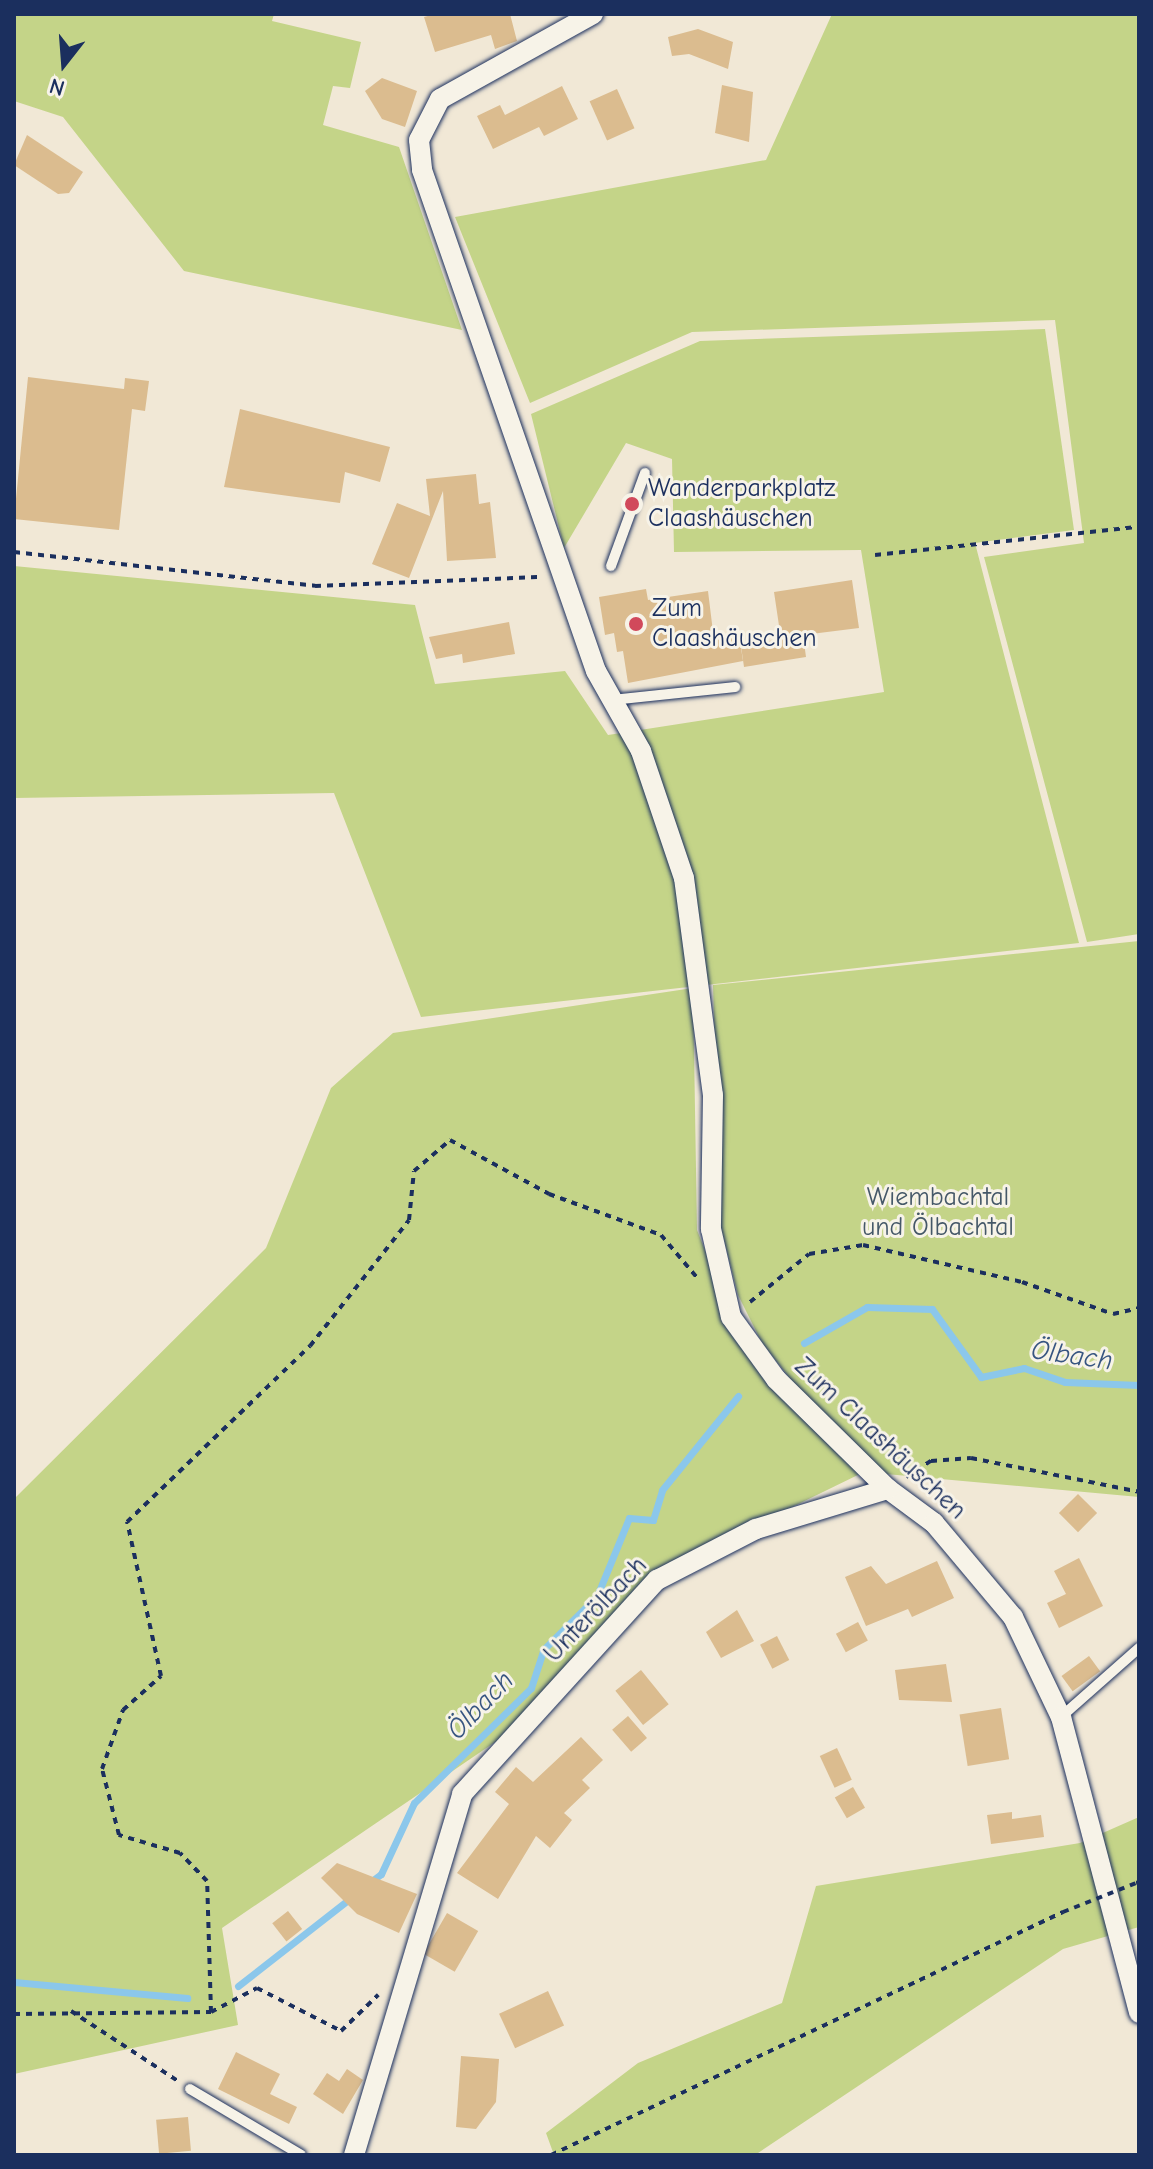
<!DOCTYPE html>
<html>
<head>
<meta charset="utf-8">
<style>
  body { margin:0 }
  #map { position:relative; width:1153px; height:2169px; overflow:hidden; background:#f1e8d6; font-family:"Comic Neue",sans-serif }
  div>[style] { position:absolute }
  .green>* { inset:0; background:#c4d488 }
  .stream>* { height:7px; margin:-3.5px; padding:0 3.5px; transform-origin:3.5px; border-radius:3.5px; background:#8bc7eb }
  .building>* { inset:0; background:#dbbc8f; transform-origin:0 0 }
  .path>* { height:4px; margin-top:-2px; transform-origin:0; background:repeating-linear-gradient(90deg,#1b2f5e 0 6px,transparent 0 12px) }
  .roads { filter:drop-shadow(0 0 2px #1b2f5e) drop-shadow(0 0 2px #1b2f5e) }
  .lane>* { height:10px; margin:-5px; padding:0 5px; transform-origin:5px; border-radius:5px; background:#f7f3e8 }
  .street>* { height:20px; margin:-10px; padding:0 10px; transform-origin:10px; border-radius:10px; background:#f7f3e8 }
  .path-bridge>* { height:4px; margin-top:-2px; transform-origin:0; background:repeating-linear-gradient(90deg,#1b2f5e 0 6px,transparent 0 12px) }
  .dots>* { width:22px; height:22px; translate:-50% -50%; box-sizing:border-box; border:4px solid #f7f3e8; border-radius:50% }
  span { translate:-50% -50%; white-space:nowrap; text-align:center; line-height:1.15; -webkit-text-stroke:6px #f7f3e8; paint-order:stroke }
  .poi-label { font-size:26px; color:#1b2f5e }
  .left { translate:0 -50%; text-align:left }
  .park-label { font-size:26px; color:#455868 }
  .street-label { font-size:26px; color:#1b2f5e }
  .water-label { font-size:28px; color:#375581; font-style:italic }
  .frame { position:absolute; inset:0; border:16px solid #1b2f5e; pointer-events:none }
  .north { position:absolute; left:24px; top:24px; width:80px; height:80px; -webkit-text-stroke:6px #f7f3e8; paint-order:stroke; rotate:197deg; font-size:22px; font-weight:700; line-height:32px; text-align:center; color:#1b2f5e }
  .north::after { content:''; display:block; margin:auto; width:28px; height:36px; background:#1b2f5e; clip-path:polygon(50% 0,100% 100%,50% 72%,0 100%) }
</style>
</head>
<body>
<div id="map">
  <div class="green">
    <i style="clip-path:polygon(14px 14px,274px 14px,272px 21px,361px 42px,350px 88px,333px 86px,323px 125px,399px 147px,462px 330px,184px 271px,63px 117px,14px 101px)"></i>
    <i style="clip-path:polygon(832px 14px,1139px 14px,1139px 934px,1087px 942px,984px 557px,1084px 543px,1055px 320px,692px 332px,530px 403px,455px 217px,766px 160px)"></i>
    <i style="clip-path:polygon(1045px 329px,1074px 530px,975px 543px,1079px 943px,421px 1017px,334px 793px,14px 798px,14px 566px,415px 605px,435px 684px,565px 671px,608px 735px,884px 692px,861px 550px,674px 552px,672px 459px,626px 443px,564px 548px,531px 414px,700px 341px)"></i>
    <i style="clip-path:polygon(1139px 941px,1139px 1497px,864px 1472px,649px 1577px,504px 1736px,222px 1928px,238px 2025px,14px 2074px,14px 1499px,266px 1248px,331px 1088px,393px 1033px,693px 988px,697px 1230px,745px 1351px,857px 1463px,762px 1343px,738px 1295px,720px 1224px,713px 985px)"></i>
    <i style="clip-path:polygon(1139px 1817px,1139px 1927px,1063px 1949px,755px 2155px,554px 2155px,546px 2133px,638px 2063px,782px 2003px,816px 1886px,1080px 1843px)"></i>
  </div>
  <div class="stream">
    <i style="left:804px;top:1343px;width:73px;rotate:-29.7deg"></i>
    <i style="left:867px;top:1307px;width:65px;rotate:1.8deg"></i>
    <i style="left:932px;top:1309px;width:84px;rotate:54.2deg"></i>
    <i style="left:981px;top:1377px;width:44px;rotate:-11.8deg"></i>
    <i style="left:1024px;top:1368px;width:43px;rotate:18.9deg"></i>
    <i style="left:1065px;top:1382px;width:74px;rotate:2.3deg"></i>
    <i style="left:369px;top:1883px;width:15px;rotate:-37deg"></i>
    <i style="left:381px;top:1874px;width:78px;rotate:-65.1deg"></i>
    <i style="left:414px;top:1803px;width:164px;rotate:-44.5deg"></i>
    <i style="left:531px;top:1688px;width:40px;rotate:-72deg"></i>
    <i style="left:543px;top:1650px;width:76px;rotate:-45deg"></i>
    <i style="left:597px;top:1596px;width:84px;rotate:-67.7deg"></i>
    <i style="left:629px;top:1518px;width:24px;rotate:5deg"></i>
    <i style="left:653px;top:1520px;width:31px;rotate:-73deg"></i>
    <i style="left:662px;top:1490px;width:121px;rotate:-51deg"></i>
    <i style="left:14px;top:1982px;width:174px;rotate:5.3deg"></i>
    <i style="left:238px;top:1986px;width:146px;rotate:-38deg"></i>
  </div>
  <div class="building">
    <i style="clip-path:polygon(435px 14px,510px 14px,517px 41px,495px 49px,491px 35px,435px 52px,424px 17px)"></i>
    <i style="clip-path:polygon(698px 29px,733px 42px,728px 69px,689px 54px,672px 56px,668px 37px)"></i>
    <i style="clip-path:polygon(382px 78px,417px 91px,405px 127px,382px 119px,365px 91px)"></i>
    <i style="clip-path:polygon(722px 85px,753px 92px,749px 142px,715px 133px)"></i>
    <i style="clip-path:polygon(562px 86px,578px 119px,544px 136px,539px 127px,493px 149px,477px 116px,500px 105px,505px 115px)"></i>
    <i style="left:617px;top:89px;width:43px;height:30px;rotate:66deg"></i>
    <i style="clip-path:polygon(27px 135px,83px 172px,69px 193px,58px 194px,14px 165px)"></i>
    <i style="clip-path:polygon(28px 377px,124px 389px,125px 378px,149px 381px,145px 411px,132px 409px,119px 530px,14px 519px)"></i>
    <i style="clip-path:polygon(240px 409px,390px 447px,380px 482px,345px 472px,340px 503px,224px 487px)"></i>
    <i style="clip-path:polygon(476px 474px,479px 504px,490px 502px,496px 558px,447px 561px,443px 491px,409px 578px,372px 564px,397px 503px,430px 516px,426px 479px)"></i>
    <i style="clip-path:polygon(852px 580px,859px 628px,803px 635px,806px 657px,744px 667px,741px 646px,781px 639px,774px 592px)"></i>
    <i style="clip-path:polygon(646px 589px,648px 600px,708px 591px,714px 640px,739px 635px,743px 661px,628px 683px,623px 651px,617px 652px,614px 633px,605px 635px,599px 597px)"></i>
    <i style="clip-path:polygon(509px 622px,515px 654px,463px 663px,462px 654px,436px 659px,429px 637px)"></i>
    <i style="left:1078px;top:1494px;width:27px;height:27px;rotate:45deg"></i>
    <i style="clip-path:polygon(1079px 1558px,1103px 1606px,1059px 1628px,1047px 1603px,1066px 1594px,1054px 1571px)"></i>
    <i style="clip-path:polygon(937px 1561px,954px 1598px,912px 1617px,908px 1609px,866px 1626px,845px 1577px,871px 1566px,886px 1584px)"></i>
    <i style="clip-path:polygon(737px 1610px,754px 1641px,721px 1658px,706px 1632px)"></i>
    <i style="left:858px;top:1622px;width:21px;height:25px;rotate:62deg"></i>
    <i style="left:777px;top:1636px;width:27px;height:19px;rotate:63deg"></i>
    <i style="left:1089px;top:1656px;width:19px;height:34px;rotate:54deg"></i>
    <i style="clip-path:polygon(946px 1664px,952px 1702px,899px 1700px,895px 1670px)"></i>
    <i style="left:641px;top:1670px;width:44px;height:33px;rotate:51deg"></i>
    <i style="left:1001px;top:1708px;width:52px;height:42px;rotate:81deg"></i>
    <i style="left:628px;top:1716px;width:29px;height:21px;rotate:49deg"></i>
    <i style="clip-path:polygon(581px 1737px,603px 1760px,582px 1780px,590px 1788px,564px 1813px,572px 1820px,550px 1848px,536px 1836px,498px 1899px,457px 1873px,509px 1804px,495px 1792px,516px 1767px,533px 1782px)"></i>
    <i style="left:837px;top:1748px;width:35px;height:19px;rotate:65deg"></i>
    <i style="left:853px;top:1787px;width:24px;height:21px;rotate:60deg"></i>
    <i style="clip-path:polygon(1012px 1812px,1012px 1819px,1041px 1815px,1044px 1837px,991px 1844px,987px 1815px)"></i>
    <i style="clip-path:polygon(337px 1863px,417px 1894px,399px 1933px,357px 1914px,321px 1878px)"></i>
    <i style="left:288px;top:1911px;width:23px;height:20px;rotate:52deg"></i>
    <i style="left:447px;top:1913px;width:36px;height:47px;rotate:30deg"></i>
    <i style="left:548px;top:1991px;width:38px;height:54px;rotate:65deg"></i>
    <i style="clip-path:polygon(236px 2052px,280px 2074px,270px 2094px,297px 2107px,289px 2124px,218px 2089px)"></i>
    <i style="clip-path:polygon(461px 2056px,499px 2059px,496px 2102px,476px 2129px,456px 2127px)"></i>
    <i style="clip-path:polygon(347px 2069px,363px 2080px,343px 2114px,313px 2094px,327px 2073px,339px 2081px)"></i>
    <i style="left:188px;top:2117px;width:34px;height:32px;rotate:85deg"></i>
  </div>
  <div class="path">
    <i style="left:14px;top:552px;width:303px;rotate:6.4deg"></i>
    <i style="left:315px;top:586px;width:228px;rotate:-2.3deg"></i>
    <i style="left:875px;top:555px;width:265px;rotate:-6.1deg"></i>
    <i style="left:750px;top:1302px;width:76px;rotate:-39.1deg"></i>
    <i style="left:809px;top:1254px;width:55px;rotate:-9.5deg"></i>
    <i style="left:863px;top:1245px;width:163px;rotate:13.1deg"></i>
    <i style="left:1022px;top:1282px;width:96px;rotate:19.4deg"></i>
    <i style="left:1113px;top:1314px;width:27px;rotate:-13deg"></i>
    <i style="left:906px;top:1477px;width:30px;rotate:-33deg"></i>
    <i style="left:931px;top:1461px;width:40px;rotate:-4.3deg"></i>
    <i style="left:971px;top:1458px;width:171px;rotate:11.4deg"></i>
    <i style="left:1136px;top:1883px;width:3px;rotate:-18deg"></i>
    <i style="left:71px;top:2011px;width:128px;rotate:33.2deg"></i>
    <i style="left:211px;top:2012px;width:131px;rotate:-91.7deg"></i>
    <i style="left:207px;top:1881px;width:39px;rotate:-134deg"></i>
    <i style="left:180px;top:1853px;width:64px;rotate:-163.6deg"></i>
    <i style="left:119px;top:1835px;width:68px;rotate:-104.4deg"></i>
    <i style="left:102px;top:1769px;width:63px;rotate:-70.4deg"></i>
    <i style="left:123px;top:1710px;width:51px;rotate:-41.8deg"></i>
    <i style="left:161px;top:1676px;width:158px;rotate:-102.4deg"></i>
    <i style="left:127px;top:1522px;width:254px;rotate:-43.9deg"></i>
    <i style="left:310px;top:1346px;width:160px;rotate:-51.8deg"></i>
    <i style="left:409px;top:1220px;width:49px;rotate:-84.2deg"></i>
    <i style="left:414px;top:1171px;width:48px;rotate:-40.7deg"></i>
    <i style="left:450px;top:1140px;width:113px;rotate:28.6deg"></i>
    <i style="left:549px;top:1194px;width:119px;rotate:20.1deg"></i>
    <i style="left:661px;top:1235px;width:59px;rotate:49.8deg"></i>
    <i style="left:14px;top:2014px;width:197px;rotate:-0.6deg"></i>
    <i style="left:211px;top:2012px;width:52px;rotate:-27.6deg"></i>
    <i style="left:257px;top:1988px;width:94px;rotate:27.1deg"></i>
    <i style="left:341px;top:2031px;width:52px;rotate:-44.2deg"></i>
    <i style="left:551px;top:2155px;width:567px;rotate:-25.39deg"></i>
  </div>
  <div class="roads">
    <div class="lane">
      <i style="left:611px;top:566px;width:99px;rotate:-69.9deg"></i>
      <i style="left:612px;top:700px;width:124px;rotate:-6deg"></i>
      <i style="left:1061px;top:1717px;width:104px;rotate:-41.5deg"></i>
      <i style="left:190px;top:2089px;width:129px;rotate:30.7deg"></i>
    </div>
    <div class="street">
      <i style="left:593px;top:14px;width:175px;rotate:150.9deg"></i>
      <i style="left:440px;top:99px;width:46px;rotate:117.1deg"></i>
      <i style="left:419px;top:140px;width:30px;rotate:84deg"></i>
      <i style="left:422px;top:170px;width:530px;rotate:70.85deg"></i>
      <i style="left:596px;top:671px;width:92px;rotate:60.6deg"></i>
      <i style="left:641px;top:751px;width:134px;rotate:71.3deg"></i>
      <i style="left:684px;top:878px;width:219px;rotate:82.4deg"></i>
      <i style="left:713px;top:1095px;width:134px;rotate:90.9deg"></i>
      <i style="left:711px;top:1229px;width:90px;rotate:77.2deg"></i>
      <i style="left:731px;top:1317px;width:77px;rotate:54deg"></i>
      <i style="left:776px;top:1379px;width:157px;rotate:44.5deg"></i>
      <i style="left:888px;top:1489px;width:57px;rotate:36.5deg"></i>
      <i style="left:934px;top:1523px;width:123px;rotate:50deg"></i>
      <i style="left:1013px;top:1617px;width:111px;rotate:64.4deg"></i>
      <i style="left:1061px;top:1717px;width:306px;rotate:75.2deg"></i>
      <i style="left:354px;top:2155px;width:377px;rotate:-73.3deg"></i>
      <i style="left:462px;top:1794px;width:290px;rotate:-47.7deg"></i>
      <i style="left:657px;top:1580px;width:111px;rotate:-27.3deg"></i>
      <i style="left:756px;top:1529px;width:138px;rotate:-16.9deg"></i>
    </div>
  </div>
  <div class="path-bridge">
    <i style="left:1063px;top:1912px;width:79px;rotate:-21.7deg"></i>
  </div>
  <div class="dots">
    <i style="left:632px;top:504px;background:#d1495b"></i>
    <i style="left:636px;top:624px;background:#d1495b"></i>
  </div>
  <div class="poi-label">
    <span class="left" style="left:648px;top:504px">Wanderparkplatz<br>Claashäuschen</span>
    <span class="left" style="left:652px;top:624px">Zum<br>Claashäuschen</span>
  </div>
  <div class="park-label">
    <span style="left:938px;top:1213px">Wiembachtal<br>und Ölbachtal</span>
  </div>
  <div class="street-label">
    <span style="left:880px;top:1439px;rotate:43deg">Zum Claashäuschen</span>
    <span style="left:596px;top:1610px;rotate:-46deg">Unterölbach</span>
  </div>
  <div class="water-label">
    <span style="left:1072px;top:1355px;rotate:8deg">Ölbach</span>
    <span style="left:480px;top:1705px;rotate:-46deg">Ölbach</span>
  </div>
  <div class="frame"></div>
  <div class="north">N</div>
</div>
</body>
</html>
